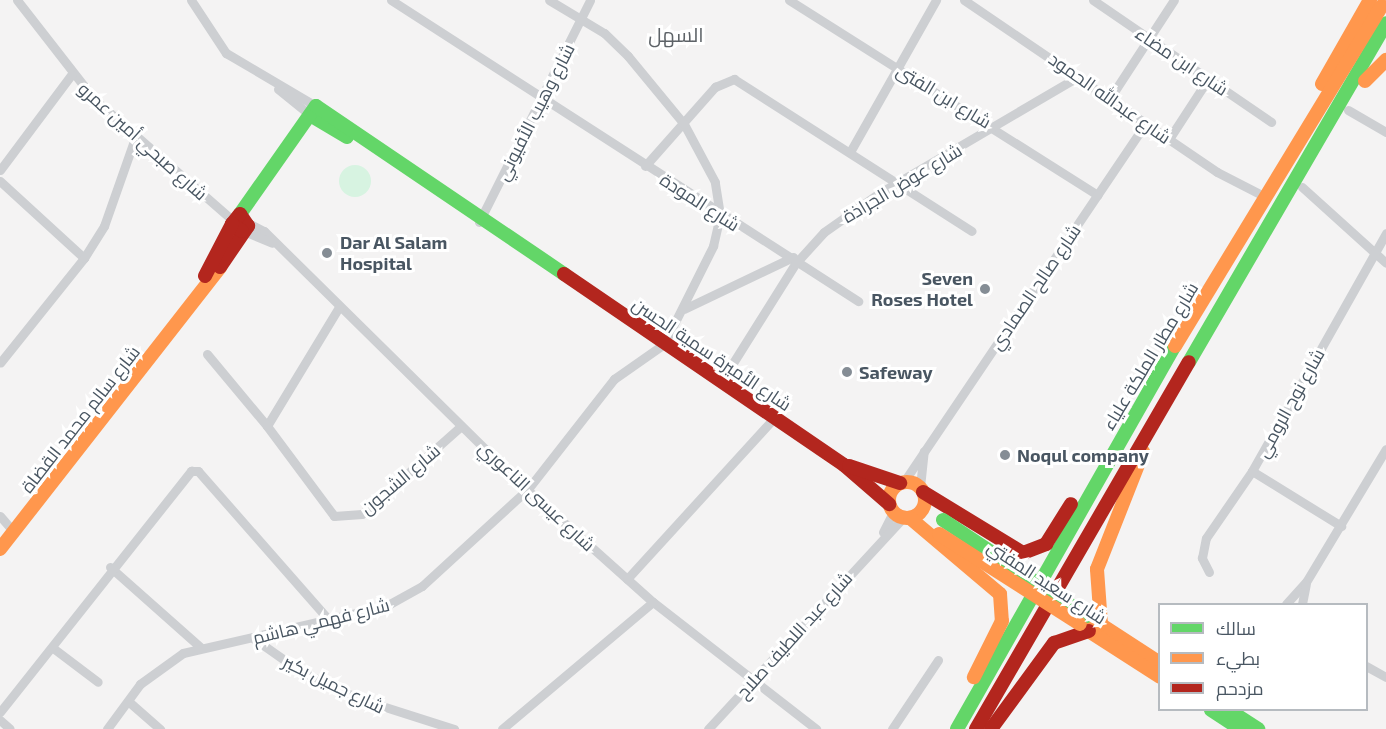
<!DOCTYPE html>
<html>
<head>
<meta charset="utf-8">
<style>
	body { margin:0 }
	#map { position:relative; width:1386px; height:729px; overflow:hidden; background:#f4f3f3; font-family:"Exo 2",Cairo,sans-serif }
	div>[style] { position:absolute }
	.green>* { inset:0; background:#d7f3e1 }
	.round { border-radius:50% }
	.street>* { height:9px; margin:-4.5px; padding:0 4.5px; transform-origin:4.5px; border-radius:4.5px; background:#cdcfd2 }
	.fast>* { height:14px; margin:-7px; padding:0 7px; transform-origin:7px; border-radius:7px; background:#63d668 }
	.slow>* { height:14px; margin:-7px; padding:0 7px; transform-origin:7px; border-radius:7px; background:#ff974d }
	.slow>.ring { margin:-7px; padding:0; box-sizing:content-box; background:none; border:14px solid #ff974d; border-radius:50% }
	.jam>* { height:14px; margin:-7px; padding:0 7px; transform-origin:7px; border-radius:7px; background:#b3261e }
	.fast-bridge>* { height:14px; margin:-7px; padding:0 7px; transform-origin:7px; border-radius:7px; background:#63d668 }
	.slow-bridge>* { height:14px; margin:-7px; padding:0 7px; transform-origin:7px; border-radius:7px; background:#ff974d }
	.dots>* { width:16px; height:16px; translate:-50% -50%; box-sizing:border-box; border:3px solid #fff; border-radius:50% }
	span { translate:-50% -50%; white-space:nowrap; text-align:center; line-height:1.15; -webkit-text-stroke:6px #fff; paint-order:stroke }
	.street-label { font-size:18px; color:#495662 }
	.poi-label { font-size:18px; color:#495662; font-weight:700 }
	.left { translate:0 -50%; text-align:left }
	.right { translate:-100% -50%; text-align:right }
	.neighbourhood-label { font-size:20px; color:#5e6368 }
	.legend { position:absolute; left:1158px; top:603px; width:210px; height:108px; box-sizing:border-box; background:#fff; border:2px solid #b6bbc0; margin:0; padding:8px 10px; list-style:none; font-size:18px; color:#495662 }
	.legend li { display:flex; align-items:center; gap:12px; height:30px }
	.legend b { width:30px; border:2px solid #b6bbc0 }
</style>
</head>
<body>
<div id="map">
	<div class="green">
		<div class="round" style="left:339px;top:165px;width:32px;height:32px"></div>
	</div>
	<div class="street">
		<div style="left:17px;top:0;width:125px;rotate:52.1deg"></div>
		<div style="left:94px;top:99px;width:184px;rotate:41.2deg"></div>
		<div style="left:191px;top:0;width:64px;rotate:56.6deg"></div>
		<div style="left:226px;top:53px;width:104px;rotate:30.5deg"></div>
		<div style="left:391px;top:0;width:556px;rotate:32.8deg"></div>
		<div style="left:789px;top:0;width:365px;rotate:32.3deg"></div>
		<div style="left:964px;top:0;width:306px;rotate:34.2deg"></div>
		<div style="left:1217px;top:172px;width:46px;rotate:27.1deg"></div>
		<div style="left:1093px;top:0;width:216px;rotate:34.4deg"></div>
		<div style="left:278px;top:89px;width:41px;rotate:39.1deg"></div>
		<div style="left:1110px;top:98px;width:117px;rotate:-56.9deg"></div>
		<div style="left:1348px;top:110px;width:44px;rotate:30.1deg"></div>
		<div style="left:1169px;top:139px;width:72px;rotate:-57deg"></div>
		<div style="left:850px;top:152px;width:175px;rotate:-60.5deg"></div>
		<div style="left:645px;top:166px;width:106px;rotate:-48.5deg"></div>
		<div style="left:715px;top:87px;width:21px;rotate:-23deg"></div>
		<div style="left:734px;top:79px;width:282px;rotate:32.6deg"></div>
		<div style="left:0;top:170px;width:119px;rotate:-53.2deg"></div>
		<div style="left:0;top:181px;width:114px;rotate:42.5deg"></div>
		<div style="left:84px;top:258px;width:134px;rotate:128.7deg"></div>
		<div style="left:1302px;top:187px;width:113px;rotate:42.1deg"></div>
		<div style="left:479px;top:222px;width:248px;rotate:-63.4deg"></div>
		<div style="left:248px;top:223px;width:18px;rotate:27deg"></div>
		<div style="left:264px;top:231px;width:362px;rotate:44.6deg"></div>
		<div style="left:522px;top:485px;width:176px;rotate:41.8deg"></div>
		<div style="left:653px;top:602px;width:207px;rotate:37.9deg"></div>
		<div style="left:244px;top:231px;width:30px;rotate:23deg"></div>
		<div style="left:84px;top:258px;width:38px;rotate:-58deg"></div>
		<div style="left:104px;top:226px;width:93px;rotate:-70.6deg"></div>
		<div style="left:339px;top:307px;width:139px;rotate:121.2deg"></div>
		<div style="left:267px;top:426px;width:112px;rotate:53.3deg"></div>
		<div style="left:334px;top:516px;width:28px;rotate:-4deg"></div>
		<div style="left:362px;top:514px;width:132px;rotate:-41.6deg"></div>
		<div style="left:684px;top:309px;width:121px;rotate:-25.5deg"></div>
		<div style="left:207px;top:354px;width:94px;rotate:50.2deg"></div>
		<div style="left:721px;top:382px;width:139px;rotate:-57.9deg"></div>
		<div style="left:795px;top:264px;width:43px;rotate:-47.8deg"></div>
		<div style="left:824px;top:232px;width:66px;rotate:-35.1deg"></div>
		<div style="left:878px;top:194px;width:233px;rotate:-30.4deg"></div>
		<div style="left:1252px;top:471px;width:105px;rotate:31.7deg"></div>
		<div style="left:903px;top:483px;width:434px;rotate:-56deg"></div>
		<div style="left:920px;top:487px;width:36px;rotate:-84deg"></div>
		<div style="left:0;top:516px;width:21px;rotate:49deg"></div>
		<div style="left:883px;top:532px;width:22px;rotate:-63deg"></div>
		<div style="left:110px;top:567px;width:120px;rotate:41.6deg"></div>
		<div style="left:1209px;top:572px;width:16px;rotate:-117deg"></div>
		<div style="left:1202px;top:558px;width:20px;rotate:-79deg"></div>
		<div style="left:1206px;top:538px;width:81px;rotate:-55.5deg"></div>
		<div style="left:1252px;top:471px;width:273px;rotate:-60.6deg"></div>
		<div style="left:627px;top:579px;width:218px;rotate:-47.6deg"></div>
		<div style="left:1286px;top:604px;width:30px;rotate:-48deg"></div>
		<div style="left:1306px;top:582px;width:155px;rotate:-59deg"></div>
		<div style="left:1302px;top:604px;width:20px;rotate:-79deg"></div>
		<div style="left:253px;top:638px;width:57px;rotate:35.1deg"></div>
		<div style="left:300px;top:671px;width:63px;rotate:25.3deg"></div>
		<div style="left:357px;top:698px;width:102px;rotate:17.7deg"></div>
		<div style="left:53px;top:648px;width:56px;rotate:37.1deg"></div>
		<div style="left:1366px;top:666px;width:23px;rotate:29deg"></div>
		<div style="left:128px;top:701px;width:43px;rotate:41.2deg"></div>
		<div style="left:0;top:712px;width:308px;rotate:-51.6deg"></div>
		<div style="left:191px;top:471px;width:7px"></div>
		<div style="left:198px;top:471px;width:196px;rotate:48.7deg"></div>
		<div style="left:0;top:720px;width:13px;rotate:42deg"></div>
		<div style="left:107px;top:729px;width:56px;rotate:-53.7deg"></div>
		<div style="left:140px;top:684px;width:53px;rotate:-35.8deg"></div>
		<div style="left:183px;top:653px;width:208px;rotate:-13deg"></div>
		<div style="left:386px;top:606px;width:41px;rotate:-29.1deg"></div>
		<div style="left:422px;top:586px;width:144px;rotate:-42.5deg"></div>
		<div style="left:528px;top:489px;width:140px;rotate:-52deg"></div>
		<div style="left:614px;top:379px;width:61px;rotate:-35deg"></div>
		<div style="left:664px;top:344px;width:110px;rotate:-63.4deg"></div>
		<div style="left:713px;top:246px;width:32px;rotate:-77deg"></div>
		<div style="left:720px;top:215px;width:33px;rotate:-99deg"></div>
		<div style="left:715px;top:182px;width:66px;rotate:-118.1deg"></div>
		<div style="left:684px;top:124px;width:88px;rotate:-129.5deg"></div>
		<div style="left:628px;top:56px;width:33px;rotate:-136deg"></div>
		<div style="left:604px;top:33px;width:64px;rotate:-149deg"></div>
		<div style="left:502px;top:729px;width:197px;rotate:-40.1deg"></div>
		<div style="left:708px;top:729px;width:287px;rotate:-47.3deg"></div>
		<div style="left:892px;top:729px;width:83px;rotate:-56.3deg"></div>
	</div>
	<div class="fast">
		<div style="left:310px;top:115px;width:43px;rotate:30.7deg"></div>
		<div style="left:240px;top:214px;width:132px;rotate:-54.9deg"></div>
		<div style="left:316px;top:106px;width:300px;rotate:34.1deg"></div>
		<div style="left:1189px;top:362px;width:392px;rotate:-59.8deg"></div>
		<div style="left:1211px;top:710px;width:35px;rotate:33deg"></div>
		<div style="left:1229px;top:710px;width:35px;rotate:33deg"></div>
		<div style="left:957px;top:729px;width:441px;rotate:-60.4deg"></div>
	</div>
	<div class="slow">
		<div style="left:1365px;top:81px;width:30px;rotate:-45deg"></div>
		<div style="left:1322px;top:84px;width:97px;rotate:-60.3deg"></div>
		<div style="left:1175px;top:346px;width:398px;rotate:-58.7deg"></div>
		<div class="ring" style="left:889px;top:482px;width:22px;height:22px"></div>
		<div style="left:910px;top:518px;width:118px;rotate:40.2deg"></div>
		<div style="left:1000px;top:594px;width:27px;rotate:86deg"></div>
		<div style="left:1002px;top:621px;width:63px;rotate:116.6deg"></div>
		<div style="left:0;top:549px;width:358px;rotate:-52deg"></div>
		<div style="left:1094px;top:620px;width:79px;rotate:33.1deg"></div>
		<div style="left:1101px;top:624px;width:55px;rotate:-94.2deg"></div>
		<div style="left:1097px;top:569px;width:126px;rotate:-68.5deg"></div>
		<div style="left:1081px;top:626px;width:94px;rotate:32.8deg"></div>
	</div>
	<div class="jam">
		<div style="left:220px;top:267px;width:50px;rotate:-55.7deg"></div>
		<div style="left:248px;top:226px;width:14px;rotate:-124deg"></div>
		<div style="left:240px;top:214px;width:13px;rotate:129deg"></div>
		<div style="left:232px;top:224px;width:12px;rotate:35deg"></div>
		<div style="left:564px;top:274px;width:339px;rotate:34.3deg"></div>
		<div style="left:844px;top:465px;width:60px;rotate:40.9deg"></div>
		<div style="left:205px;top:276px;width:59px;rotate:-62.6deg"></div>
		<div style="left:849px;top:466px;width:54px;rotate:18.4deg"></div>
		<div style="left:923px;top:492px;width:117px;rotate:31.4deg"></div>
		<div style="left:1023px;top:553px;width:25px;rotate:-21deg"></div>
		<div style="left:1046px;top:544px;width:47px;rotate:-58deg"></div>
		<div style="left:976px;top:729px;width:424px;rotate:-59.9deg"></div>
		<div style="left:991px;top:729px;width:107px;rotate:-53.8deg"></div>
		<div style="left:1054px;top:643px;width:37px;rotate:-19deg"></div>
	</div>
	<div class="fast-bridge">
		<div style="left:943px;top:520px;width:173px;rotate:33.7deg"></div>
	</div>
	<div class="slow-bridge">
		<div style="left:939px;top:534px;width:167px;rotate:32.6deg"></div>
	</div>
	<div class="dots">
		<div style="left:327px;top:253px;background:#858d95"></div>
		<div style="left:985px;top:289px;background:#858d95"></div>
		<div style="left:847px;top:372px;background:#858d95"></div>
		<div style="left:1005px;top:455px;background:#858d95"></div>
	</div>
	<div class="street-label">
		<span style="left:1182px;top:61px;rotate:34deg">شارع ابن مضاء</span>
		<span style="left:944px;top:96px;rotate:31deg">شارع ابن الفتى</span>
		<span style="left:1110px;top:98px;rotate:35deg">شارع عبدالله الحمود</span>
		<span style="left:535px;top:112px;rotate:-63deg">شارع وهيب الأفيوني</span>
		<span style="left:143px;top:141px;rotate:42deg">شارع صبحي أمين عمرو</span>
		<span style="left:902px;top:183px;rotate:-31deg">شارع عوض الجراذة</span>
		<span style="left:700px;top:202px;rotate:33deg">شارع المودة</span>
		<span style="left:1035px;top:287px;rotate:-56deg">شارع صالح الصمادي</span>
		<span style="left:712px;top:354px;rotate:34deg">شارع الأميرة سمية الحسن</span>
		<span style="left:1150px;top:356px;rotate:-59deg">شارع مطار الملكة علياء</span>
		<span style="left:1290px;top:403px;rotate:-61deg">شارع نوح الرومي</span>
		<span style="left:80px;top:419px;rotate:-52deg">شارع سالم محمد القضاة</span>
		<span style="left:400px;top:479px;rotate:-40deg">شارع الشجون</span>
		<span style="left:537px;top:496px;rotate:43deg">شارع عيسى الناعوري</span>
		<span style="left:1047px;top:582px;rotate:33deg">شارع سعيد المفتي</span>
		<span style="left:321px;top:621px;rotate:-14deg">شارع فهمي هاشم</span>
		<span style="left:794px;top:635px;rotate:-48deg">شارع عبد اللطيف صلاح</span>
		<span style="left:334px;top:684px;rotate:26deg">شارع جميل بكير</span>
	</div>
	<div class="poi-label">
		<span class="left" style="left:340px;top:253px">Dar Al Salam<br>Hospital</span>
		<span class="right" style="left:973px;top:289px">Seven<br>Roses Hotel</span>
		<span class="left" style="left:859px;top:372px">Safeway</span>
		<span class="left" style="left:1017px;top:455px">Noqul company</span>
	</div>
	<div class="neighbourhood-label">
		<span style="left:676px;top:34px">السهل</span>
	</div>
	<ul class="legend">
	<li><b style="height:8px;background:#63d668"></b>سالك</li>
	<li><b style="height:8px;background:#ff974d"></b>بطيء</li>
	<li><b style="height:8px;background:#b3261e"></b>مزدحم</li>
	</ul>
</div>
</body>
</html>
